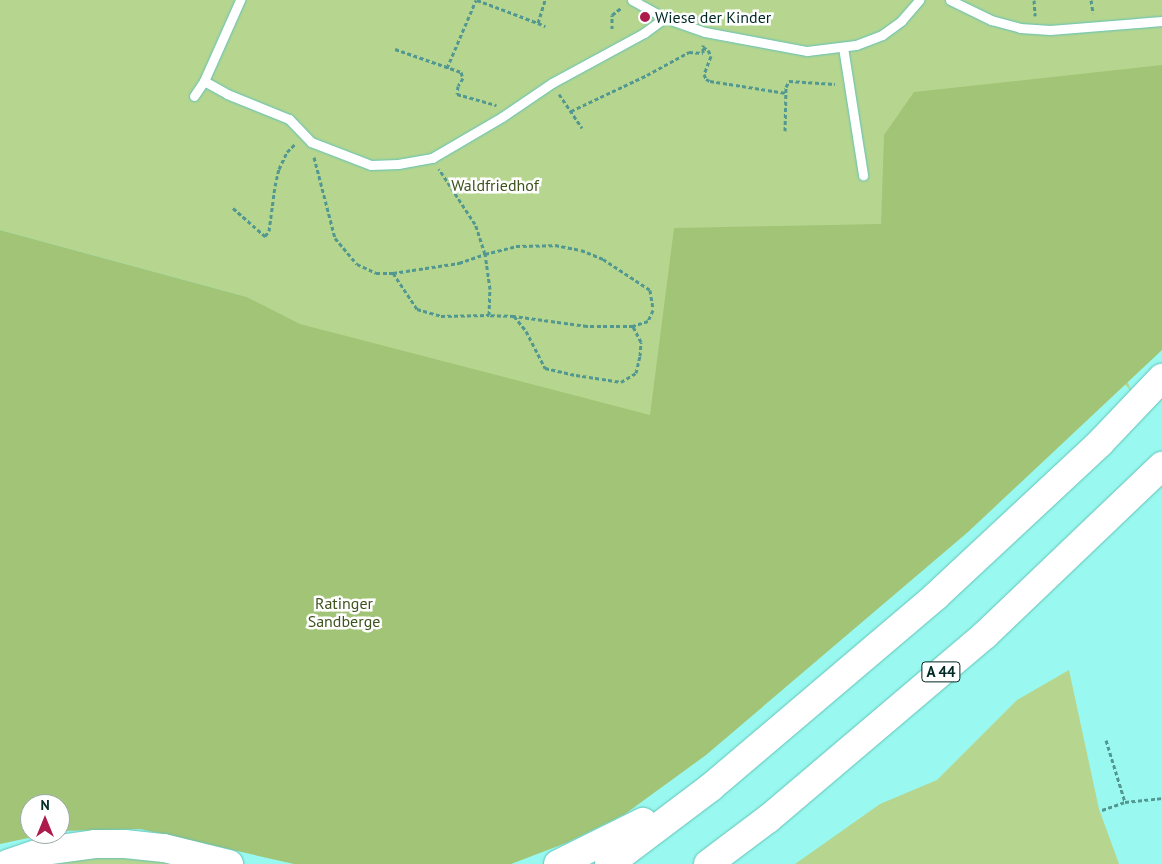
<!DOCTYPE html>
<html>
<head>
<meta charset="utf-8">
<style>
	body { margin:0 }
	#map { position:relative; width:1162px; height:864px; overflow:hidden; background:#99f8ef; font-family:"PT Sans",sans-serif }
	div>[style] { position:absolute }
	.green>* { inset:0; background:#b6d68f }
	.forest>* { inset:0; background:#a2c476 }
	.path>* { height:3px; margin-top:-1.5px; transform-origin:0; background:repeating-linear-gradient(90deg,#529891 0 4px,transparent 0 6.5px) }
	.roads { filter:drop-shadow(0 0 1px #62c1b8) drop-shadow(0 0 1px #62c1b8) }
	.service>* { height:9px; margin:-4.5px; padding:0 4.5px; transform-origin:4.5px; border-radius:4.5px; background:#fff }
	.motorway>* { height:28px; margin:-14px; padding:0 14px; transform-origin:14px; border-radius:14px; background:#fff }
	.dots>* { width:14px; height:14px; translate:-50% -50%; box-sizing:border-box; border:2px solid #fff; border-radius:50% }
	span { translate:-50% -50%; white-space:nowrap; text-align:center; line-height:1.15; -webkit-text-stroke:5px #fff; paint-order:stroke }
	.shield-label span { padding:1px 4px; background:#fff; border:1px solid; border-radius:4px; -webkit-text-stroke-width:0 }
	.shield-label { font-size:15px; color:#002825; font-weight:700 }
	.poi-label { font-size:16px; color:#002825 }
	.left { translate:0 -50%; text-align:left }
	.park-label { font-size:16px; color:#3d531c }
	.north { position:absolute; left:20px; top:794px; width:50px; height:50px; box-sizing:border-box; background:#fff; border:1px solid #99a9a8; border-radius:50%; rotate:0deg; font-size:14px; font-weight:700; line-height:20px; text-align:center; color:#002825 }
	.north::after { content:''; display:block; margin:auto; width:18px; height:22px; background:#ad1a4c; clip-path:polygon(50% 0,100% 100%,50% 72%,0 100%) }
</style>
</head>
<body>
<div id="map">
	<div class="green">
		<div style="clip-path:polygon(0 0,1162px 0,1162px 283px,1108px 338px,1132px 392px,1119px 378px,894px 582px,0 236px,331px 358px,336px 334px,299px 324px,247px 297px,0 230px)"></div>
		<div style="clip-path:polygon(1069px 670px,1099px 809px,1119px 864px,795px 864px,880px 804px,937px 780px,1017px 700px)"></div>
		<div style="clip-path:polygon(116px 852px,195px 864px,23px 864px)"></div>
	</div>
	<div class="forest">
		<div style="clip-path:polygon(1162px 65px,1162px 350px,968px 532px,706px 755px,625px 814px,566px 843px,511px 864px,294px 864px,140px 829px,60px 831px,60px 804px,30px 804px,30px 834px,47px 834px,0 844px,0 230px,247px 297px,300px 324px,650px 415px,674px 228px,881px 224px,884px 135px,914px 92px)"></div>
	</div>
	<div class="path">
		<div style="left:477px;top:0;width:65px;rotate:20.7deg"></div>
		<div style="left:538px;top:23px;width:24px;rotate:-73deg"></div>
		<div style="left:1034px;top:0;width:16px;rotate:86deg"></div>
		<div style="left:1091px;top:0;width:13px;rotate:81deg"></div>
		<div style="left:538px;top:23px;width:8px;rotate:23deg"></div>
		<div style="left:612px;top:29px;width:14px;rotate:-90deg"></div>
		<div style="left:612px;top:15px;width:11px;rotate:-38deg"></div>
		<div style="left:703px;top:47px;width:6px;rotate:31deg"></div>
		<div style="left:708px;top:50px;width:7px;rotate:63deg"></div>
		<div style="left:711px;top:56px;width:19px;rotate:111deg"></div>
		<div style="left:704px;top:74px;width:5px;rotate:68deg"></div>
		<div style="left:706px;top:79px;width:4px;rotate:27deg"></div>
		<div style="left:710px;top:81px;width:77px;rotate:9deg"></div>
		<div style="left:395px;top:49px;width:70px;rotate:19.2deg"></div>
		<div style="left:461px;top:72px;width:6px;rotate:72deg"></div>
		<div style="left:463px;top:78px;width:9px;rotate:122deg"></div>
		<div style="left:458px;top:86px;width:8px;rotate:97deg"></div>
		<div style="left:457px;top:94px;width:41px;rotate:15.8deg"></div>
		<div style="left:447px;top:68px;width:74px;rotate:-66.9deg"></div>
		<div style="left:559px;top:94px;width:41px;rotate:55.9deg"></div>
		<div style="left:571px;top:111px;width:84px;rotate:-25.3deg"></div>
		<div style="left:647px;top:75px;width:48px;rotate:-28.7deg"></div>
		<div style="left:689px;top:52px;width:14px;rotate:4deg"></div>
		<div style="left:703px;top:53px;width:8px;rotate:-90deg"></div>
		<div style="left:785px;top:131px;width:44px;rotate:-88.7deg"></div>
		<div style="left:786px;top:87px;width:7px;rotate:-63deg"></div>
		<div style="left:789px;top:81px;width:46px;rotate:3.7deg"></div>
		<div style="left:314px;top:157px;width:84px;rotate:75.5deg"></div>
		<div style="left:335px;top:238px;width:34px;rotate:50deg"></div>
		<div style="left:357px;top:264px;width:21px;rotate:25deg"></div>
		<div style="left:376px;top:273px;width:17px"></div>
		<div style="left:393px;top:273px;width:67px;rotate:-8.6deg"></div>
		<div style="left:459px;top:263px;width:28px;rotate:-19deg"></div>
		<div style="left:485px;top:254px;width:32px;rotate:-14deg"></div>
		<div style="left:516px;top:246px;width:39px;rotate:-1deg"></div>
		<div style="left:555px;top:245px;width:26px;rotate:11deg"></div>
		<div style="left:581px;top:250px;width:24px;rotate:22deg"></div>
		<div style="left:603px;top:259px;width:56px;rotate:33.4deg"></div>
		<div style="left:650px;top:290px;width:20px;rotate:81deg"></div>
		<div style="left:653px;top:310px;width:12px;rotate:114deg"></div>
		<div style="left:648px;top:321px;width:16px;rotate:162deg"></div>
		<div style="left:633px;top:326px;width:46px;rotate:180deg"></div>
		<div style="left:587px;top:326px;width:74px;rotate:-172.2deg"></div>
		<div style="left:514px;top:316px;width:25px;rotate:-178deg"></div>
		<div style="left:489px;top:315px;width:26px;rotate:-88deg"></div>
		<div style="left:490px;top:289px;width:35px;rotate:-98deg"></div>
		<div style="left:485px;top:254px;width:32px;rotate:-108deg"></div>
		<div style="left:475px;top:224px;width:66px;rotate:-123.2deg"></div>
		<div style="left:233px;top:208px;width:43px;rotate:41.2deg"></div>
		<div style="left:265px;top:236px;width:6px;rotate:-51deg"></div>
		<div style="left:269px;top:231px;width:45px;rotate:-82.4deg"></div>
		<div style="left:275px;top:186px;width:17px;rotate:-77deg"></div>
		<div style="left:279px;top:169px;width:19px;rotate:-65deg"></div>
		<div style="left:287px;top:152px;width:11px;rotate:-45deg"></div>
		<div style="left:393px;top:273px;width:43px;rotate:56.3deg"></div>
		<div style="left:417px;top:309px;width:25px;rotate:16deg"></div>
		<div style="left:441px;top:316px;width:48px;rotate:-1.2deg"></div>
		<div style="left:514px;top:316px;width:19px;rotate:51deg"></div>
		<div style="left:526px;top:331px;width:42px;rotate:62.8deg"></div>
		<div style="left:545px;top:368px;width:32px;rotate:13deg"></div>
		<div style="left:576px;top:375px;width:46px;rotate:8.8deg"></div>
		<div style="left:621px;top:382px;width:17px;rotate:-31deg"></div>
		<div style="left:636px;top:373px;width:17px;rotate:-77deg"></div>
		<div style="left:640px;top:356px;width:14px;rotate:-86deg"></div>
		<div style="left:641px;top:342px;width:18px;rotate:-117deg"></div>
		<div style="left:1106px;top:740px;width:65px;rotate:73deg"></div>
		<div style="left:1102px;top:810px;width:24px;rotate:-19deg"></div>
		<div style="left:1125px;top:802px;width:37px;rotate:-6deg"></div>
	</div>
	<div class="roads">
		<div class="service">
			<div style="left:632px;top:0;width:38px;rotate:29deg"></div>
			<div style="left:665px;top:18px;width:42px;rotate:19.3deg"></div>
			<div style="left:705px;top:32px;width:104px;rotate:10.6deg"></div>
			<div style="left:807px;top:51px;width:49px;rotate:-7deg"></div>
			<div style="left:856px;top:45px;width:28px;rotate:-21deg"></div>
			<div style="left:882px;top:35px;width:24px;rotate:-36deg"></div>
			<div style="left:901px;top:21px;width:28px;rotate:-49deg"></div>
			<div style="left:950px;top:0;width:46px;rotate:26deg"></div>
			<div style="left:991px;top:20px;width:30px;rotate:15deg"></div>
			<div style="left:1020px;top:28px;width:30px;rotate:4deg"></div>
			<div style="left:1050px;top:30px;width:112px;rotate:-4.6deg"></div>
			<div style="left:843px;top:47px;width:130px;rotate:81.1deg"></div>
			<div style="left:204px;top:81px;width:26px;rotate:29deg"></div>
			<div style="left:227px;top:94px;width:67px;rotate:22deg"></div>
			<div style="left:289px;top:119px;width:32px;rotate:46deg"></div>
			<div style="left:311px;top:142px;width:64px;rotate:21deg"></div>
			<div style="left:371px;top:165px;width:27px;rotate:-2deg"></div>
			<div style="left:398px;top:164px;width:35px;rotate:-10deg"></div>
			<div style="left:432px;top:158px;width:81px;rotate:-30.4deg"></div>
			<div style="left:502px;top:117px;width:60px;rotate:-34.2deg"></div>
			<div style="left:552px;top:83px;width:105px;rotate:-28.5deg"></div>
			<div style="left:644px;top:33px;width:26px;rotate:-36deg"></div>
			<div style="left:194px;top:96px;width:18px;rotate:-56deg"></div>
			<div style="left:204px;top:81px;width:89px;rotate:-66deg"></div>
		</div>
		<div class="motorway">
			<div style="left:7px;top:864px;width:40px;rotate:-18.9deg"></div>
			<div style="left:45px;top:851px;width:50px;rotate:-8deg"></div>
			<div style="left:95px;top:844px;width:30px"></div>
			<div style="left:125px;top:844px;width:39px;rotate:6deg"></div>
			<div style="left:164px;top:848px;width:67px;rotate:13.8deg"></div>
			<div style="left:558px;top:864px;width:95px;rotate:-26.3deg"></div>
			<div style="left:609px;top:864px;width:128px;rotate:-37deg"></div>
			<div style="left:711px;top:787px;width:295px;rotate:-40.3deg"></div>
			<div style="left:936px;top:596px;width:224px;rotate:-43deg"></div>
			<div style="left:1100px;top:443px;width:90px;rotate:-46.4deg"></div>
			<div style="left:708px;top:864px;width:75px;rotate:-36.9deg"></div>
			<div style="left:768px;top:819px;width:285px;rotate:-40.3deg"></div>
			<div style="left:985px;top:635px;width:245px;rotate:-43.7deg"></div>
		</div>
	</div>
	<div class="dots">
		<div style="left:645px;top:17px;background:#ad1a4c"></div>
	</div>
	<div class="shield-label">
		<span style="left:941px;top:672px">A 44</span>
	</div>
	<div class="poi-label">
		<span class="left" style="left:655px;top:17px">Wiese der Kinder</span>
	</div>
	<div class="park-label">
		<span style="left:495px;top:185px">Waldfriedhof</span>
		<span style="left:344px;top:612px">Ratinger<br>Sandberge</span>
	</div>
	<div class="north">N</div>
</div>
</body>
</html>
